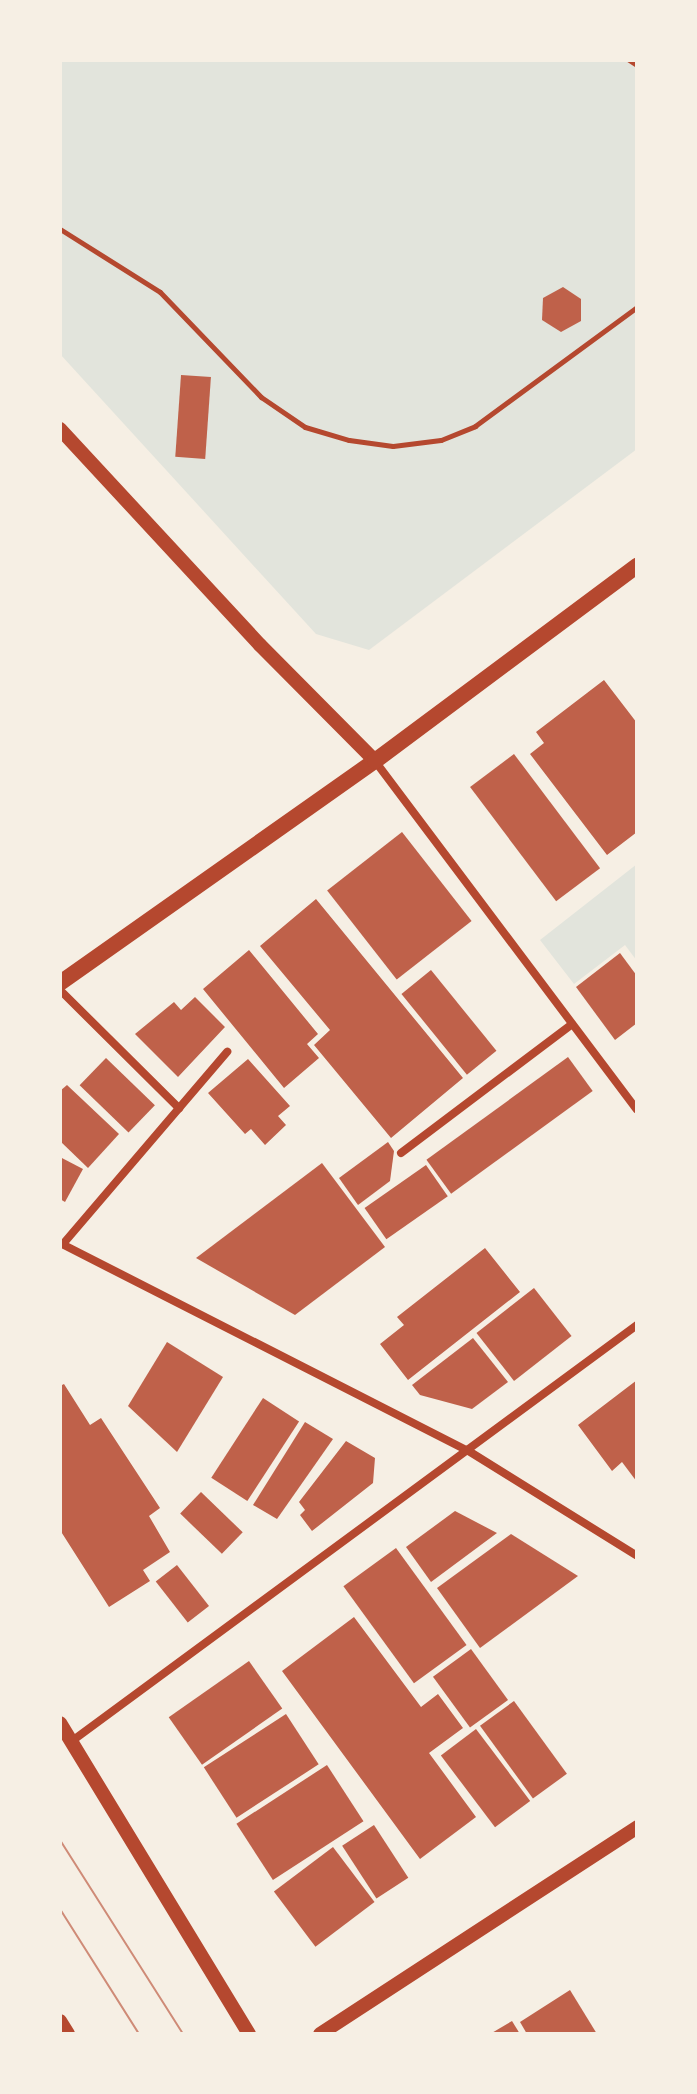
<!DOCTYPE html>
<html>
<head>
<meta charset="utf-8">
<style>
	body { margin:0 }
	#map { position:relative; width:697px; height:2094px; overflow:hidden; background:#f6efe4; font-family:Inter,sans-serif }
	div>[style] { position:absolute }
	.green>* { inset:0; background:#e2e4dc }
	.building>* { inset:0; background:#bf614a; transform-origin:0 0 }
	.path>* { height:5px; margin:-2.5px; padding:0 2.5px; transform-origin:2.5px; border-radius:2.5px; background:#b5482f }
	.minor>* { height:8px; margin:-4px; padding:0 4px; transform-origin:4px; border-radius:4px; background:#b5482f }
	.tertiary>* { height:14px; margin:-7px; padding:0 7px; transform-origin:7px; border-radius:7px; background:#b5482f }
	.secondary>* { height:16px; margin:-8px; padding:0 8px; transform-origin:8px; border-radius:8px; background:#b5482f }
	.tram>* { height:2px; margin:-1px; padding:0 1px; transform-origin:1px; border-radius:1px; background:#cf8b77 }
	span { translate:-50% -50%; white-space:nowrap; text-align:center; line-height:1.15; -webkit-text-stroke:6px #f6efe4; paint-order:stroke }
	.frame { position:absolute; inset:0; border:62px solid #f6efe4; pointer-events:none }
</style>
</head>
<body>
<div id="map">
	<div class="green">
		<div style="clip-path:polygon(60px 60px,637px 60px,637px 449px,369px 650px,316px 634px,60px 354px)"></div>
		<div style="clip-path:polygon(637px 864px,637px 961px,625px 945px,574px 984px,540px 940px)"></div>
	</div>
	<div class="building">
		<div style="clip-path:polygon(563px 287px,581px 299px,581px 321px,561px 332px,542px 320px,543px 298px)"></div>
		<div style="left:181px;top:375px;width:30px;height:82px;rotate:4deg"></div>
		<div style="clip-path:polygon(604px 680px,637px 723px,637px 832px,607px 855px,530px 754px,544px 743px,536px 732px)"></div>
		<div style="left:514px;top:754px;width:143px;height:55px;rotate:53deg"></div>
		<div style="left:402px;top:832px;width:113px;height:95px;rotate:52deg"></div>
		<div style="clip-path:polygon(316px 899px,463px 1078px,391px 1138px,314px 1045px,330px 1030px,260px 946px)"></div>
		<div style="clip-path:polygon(249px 950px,318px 1034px,307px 1044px,319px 1058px,284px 1088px,203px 989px)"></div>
		<div style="clip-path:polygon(620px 953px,637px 976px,637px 1023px,615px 1040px,576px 987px)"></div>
		<div style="left:431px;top:970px;width:104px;height:38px;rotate:51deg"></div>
		<div style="clip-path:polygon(195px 997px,225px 1027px,178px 1077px,135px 1034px,174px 1002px,181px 1010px)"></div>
		<div style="left:568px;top:1057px;width:42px;height:175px;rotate:54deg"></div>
		<div style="left:106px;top:1058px;width:68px;height:38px;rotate:44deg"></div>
		<div style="clip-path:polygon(248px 1059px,290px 1106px,278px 1116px,286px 1125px,265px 1145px,251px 1129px,245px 1134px,208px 1093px)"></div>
		<div style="clip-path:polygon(67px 1085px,119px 1134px,88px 1168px,60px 1141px,60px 1091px)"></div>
		<div style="clip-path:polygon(388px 1142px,394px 1151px,390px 1181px,358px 1205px,339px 1178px)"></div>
		<div style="clip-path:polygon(60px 1157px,83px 1169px,65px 1202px,60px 1199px)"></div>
		<div style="clip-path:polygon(322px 1163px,385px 1247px,295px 1315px,196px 1258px)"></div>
		<div style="left:426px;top:1165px;width:38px;height:75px;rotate:55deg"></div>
		<div style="clip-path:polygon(485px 1248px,520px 1292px,408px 1380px,380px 1344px,404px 1325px,397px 1317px)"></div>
		<div style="left:534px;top:1288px;width:61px;height:73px;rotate:52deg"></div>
		<div style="clip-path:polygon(473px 1338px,508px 1382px,472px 1409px,420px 1395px,412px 1385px)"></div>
		<div style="clip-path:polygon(167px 1342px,223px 1377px,177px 1452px,128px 1406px)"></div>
		<div style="clip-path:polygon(637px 1380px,637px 1482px,622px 1462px,612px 1471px,578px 1425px)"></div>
		<div style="clip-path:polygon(64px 1384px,90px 1425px,101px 1418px,160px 1508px,149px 1516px,170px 1552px,143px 1570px,150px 1581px,109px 1607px,60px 1530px,60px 1386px)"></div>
		<div style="left:263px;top:1398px;width:43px;height:95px;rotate:33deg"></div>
		<div style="clip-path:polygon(305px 1422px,333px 1439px,277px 1519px,253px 1505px)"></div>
		<div style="clip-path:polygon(346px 1441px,375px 1458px,373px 1483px,312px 1531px,300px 1515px,305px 1510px,299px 1502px)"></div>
		<div style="left:201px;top:1492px;width:58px;height:30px;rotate:44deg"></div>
		<div style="clip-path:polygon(455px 1511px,497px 1533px,431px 1582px,406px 1547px)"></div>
		<div style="clip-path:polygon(511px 1534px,578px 1576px,480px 1648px,437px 1588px)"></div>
		<div style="left:396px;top:1548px;width:120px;height:65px;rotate:54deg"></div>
		<div style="left:177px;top:1565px;width:52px;height:27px;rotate:52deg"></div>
		<div style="clip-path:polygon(354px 1617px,421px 1707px,438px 1694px,463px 1728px,429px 1753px,476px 1817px,420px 1859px,282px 1671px)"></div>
		<div style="left:471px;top:1649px;width:63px;height:47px;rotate:54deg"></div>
		<div style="left:249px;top:1661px;width:58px;height:98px;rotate:55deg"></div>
		<div style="left:514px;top:1701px;width:90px;height:42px;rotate:54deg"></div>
		<div style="left:286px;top:1714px;width:60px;height:98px;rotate:57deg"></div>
		<div style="left:476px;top:1729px;width:90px;height:44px;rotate:53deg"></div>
		<div style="left:327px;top:1765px;width:67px;height:108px;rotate:57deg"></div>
		<div style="left:374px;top:1825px;width:63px;height:38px;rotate:57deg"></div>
		<div style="left:333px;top:1847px;width:69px;height:74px;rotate:53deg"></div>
		<div style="clip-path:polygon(570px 1990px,597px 2034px,527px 2034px,520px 2022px)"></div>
		<div style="clip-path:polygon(512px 2021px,520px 2034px,490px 2034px)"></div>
	</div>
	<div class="path">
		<div style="left:629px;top:60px;width:9px;rotate:32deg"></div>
		<div style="left:60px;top:229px;width:118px;rotate:32.2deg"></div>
		<div style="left:160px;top:292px;width:146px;rotate:46.1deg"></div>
		<div style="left:261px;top:397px;width:53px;rotate:34.3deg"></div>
		<div style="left:305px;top:427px;width:46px;rotate:16.5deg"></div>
		<div style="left:349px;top:440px;width:44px;rotate:7.8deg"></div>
		<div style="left:393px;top:446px;width:48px;rotate:-7.1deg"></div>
		<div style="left:441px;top:440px;width:37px;rotate:-22deg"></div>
		<div style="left:475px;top:426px;width:201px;rotate:-36.3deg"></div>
	</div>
	<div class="minor">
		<div style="left:375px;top:761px;width:436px;rotate:53.1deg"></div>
		<div style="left:60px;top:990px;width:168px;rotate:44.8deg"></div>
		<div style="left:401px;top:1153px;width:214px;rotate:-37deg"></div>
		<div style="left:60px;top:1243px;width:457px;rotate:27deg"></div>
		<div style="left:467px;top:1450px;width:200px;rotate:31.9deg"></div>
		<div style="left:63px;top:1244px;width:253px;rotate:-49.5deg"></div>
		<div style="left:72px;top:1741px;width:702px;rotate:-36.36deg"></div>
	</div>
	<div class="tertiary">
		<div style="left:60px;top:429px;width:294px;rotate:47.2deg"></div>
		<div style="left:260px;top:645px;width:163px;rotate:45.2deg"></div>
		<div style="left:60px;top:1723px;width:364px;rotate:58.7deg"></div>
		<div style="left:60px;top:2021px;width:15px;rotate:58deg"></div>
		<div style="left:320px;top:2034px;width:379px;rotate:-33.1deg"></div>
	</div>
	<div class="secondary">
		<div style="left:60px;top:983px;width:385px;rotate:-35.2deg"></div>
		<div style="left:375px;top:761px;width:327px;rotate:-36.7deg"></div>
	</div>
	<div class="tram">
		<div style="left:60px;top:1840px;width:230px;rotate:57.6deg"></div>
		<div style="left:60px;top:1909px;width:148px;rotate:57.7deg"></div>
	</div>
	<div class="frame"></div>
</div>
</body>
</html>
